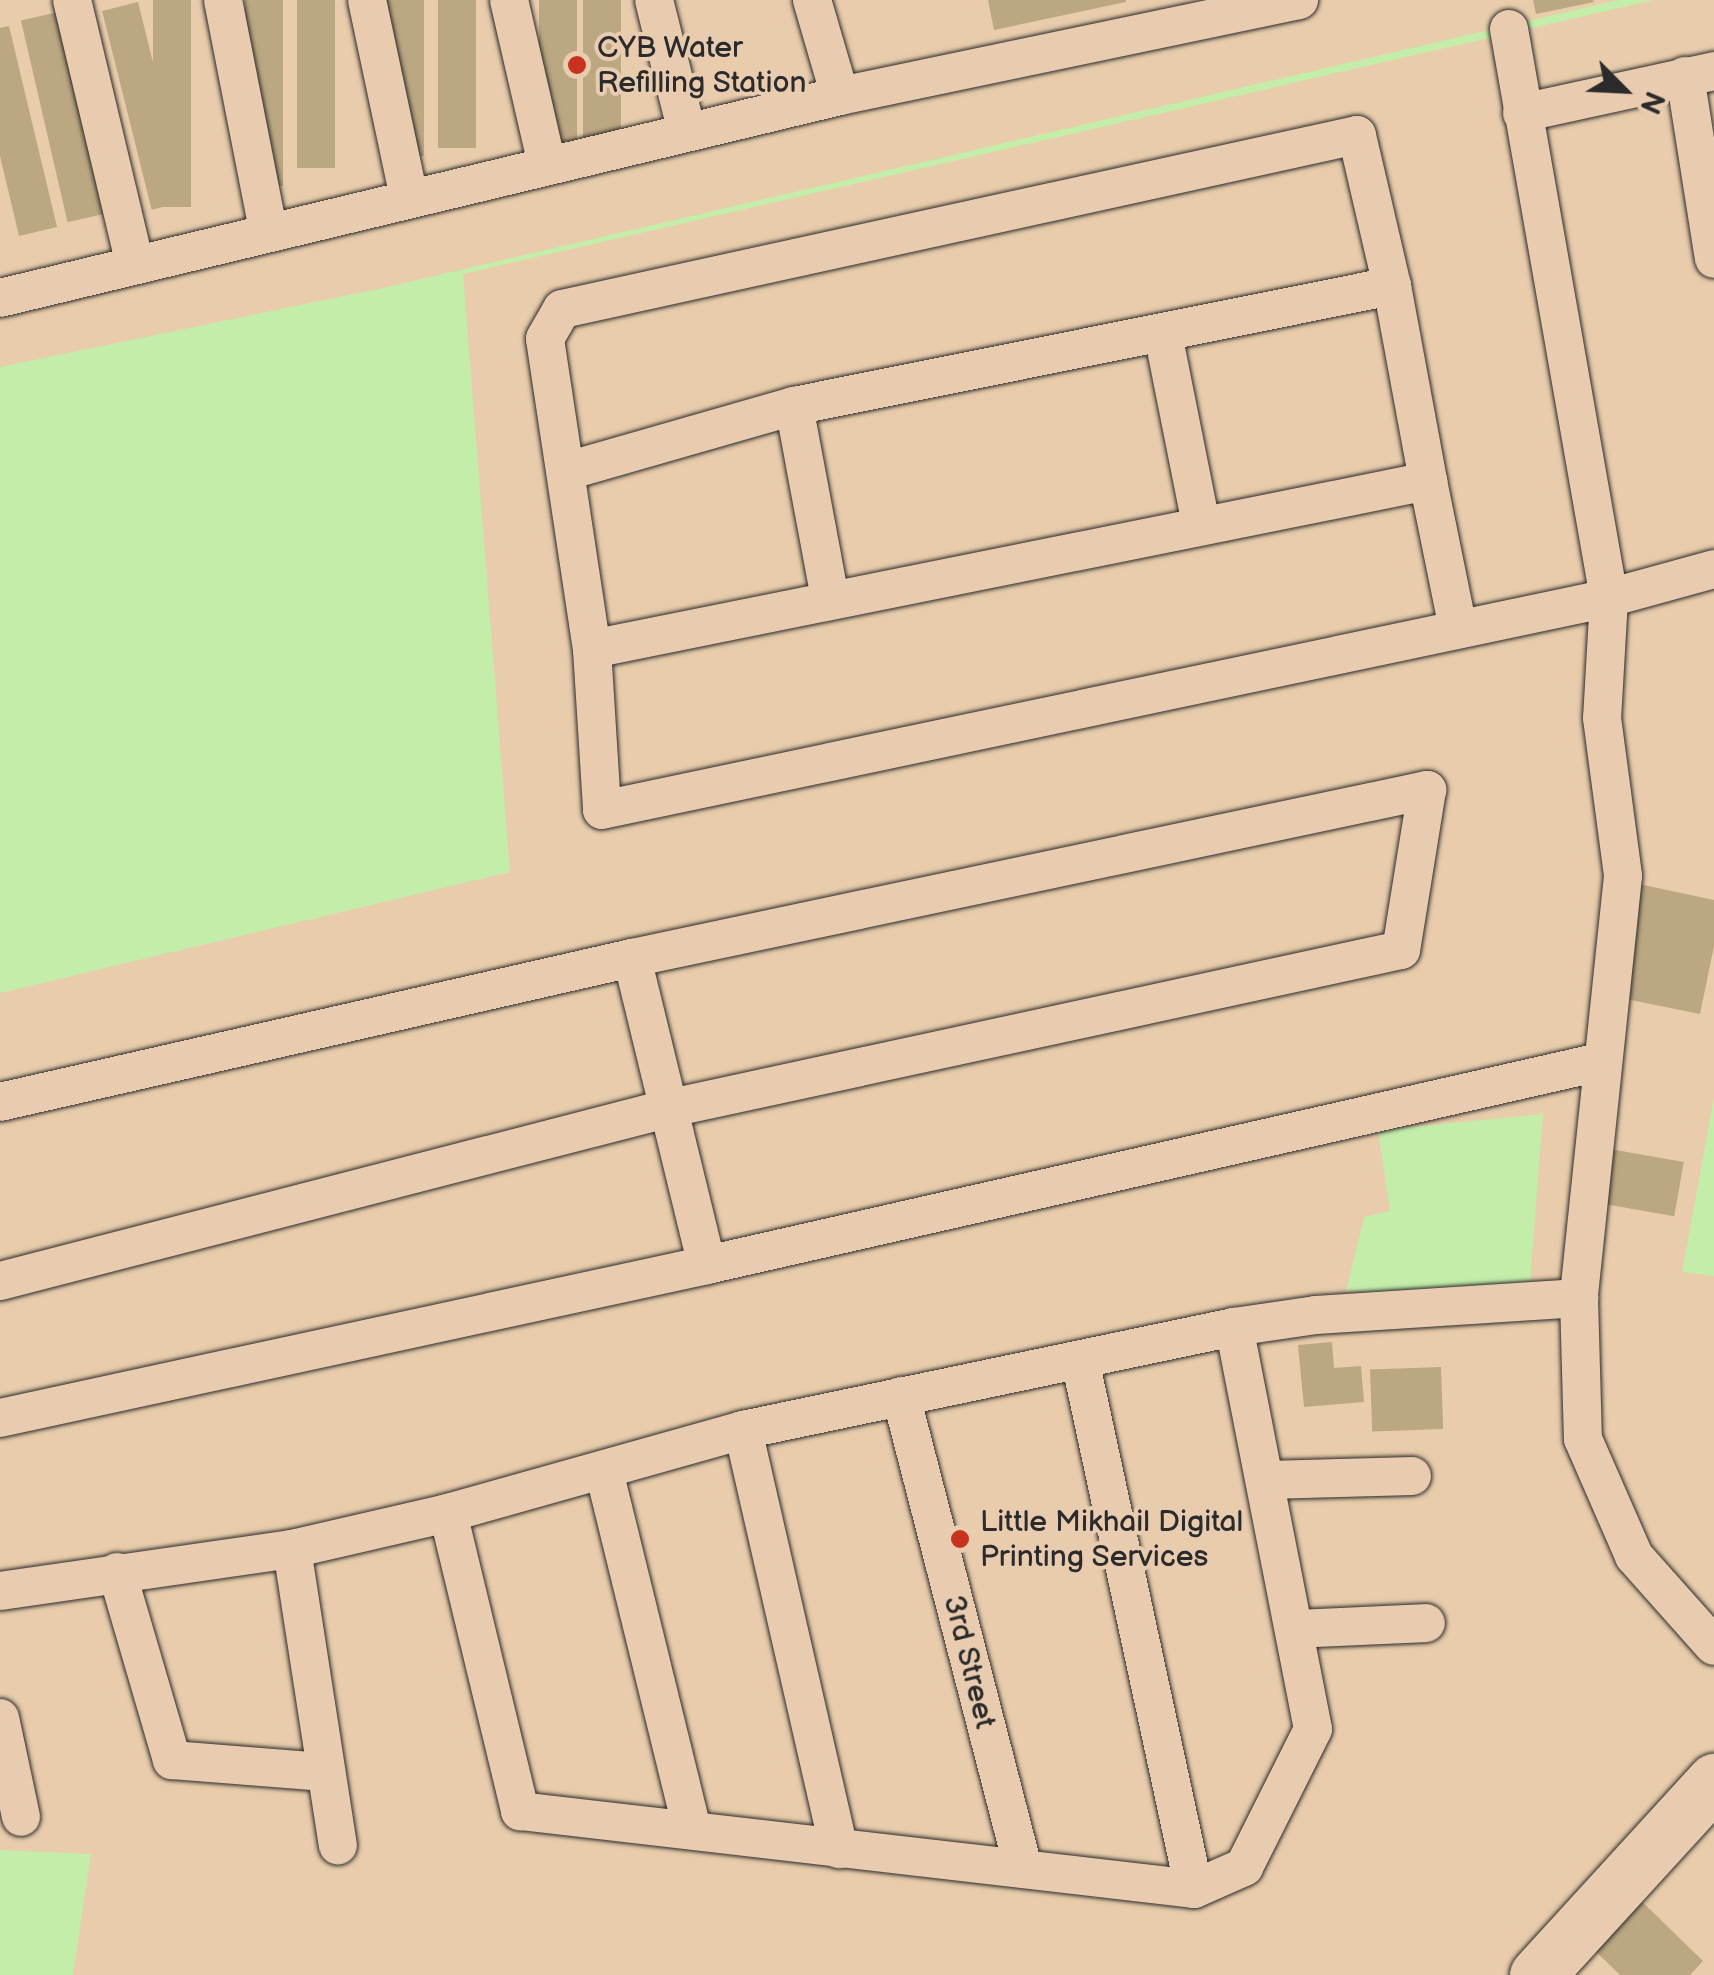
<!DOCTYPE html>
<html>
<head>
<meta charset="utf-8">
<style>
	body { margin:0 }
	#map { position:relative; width:1714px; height:1975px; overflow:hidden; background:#e8ccab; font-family:"Balsamiq Sans",sans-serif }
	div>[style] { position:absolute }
	.green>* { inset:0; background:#c3eda9 }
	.building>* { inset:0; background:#bba781; transform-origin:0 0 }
	.roads { filter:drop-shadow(0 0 2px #2b2b2b) drop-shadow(0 0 2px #2b2b2b) }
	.minor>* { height:38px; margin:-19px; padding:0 19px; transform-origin:19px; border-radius:19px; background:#e9ccb0 }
	.secondary>* { height:55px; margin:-27.5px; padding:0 27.5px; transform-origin:27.5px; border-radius:27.5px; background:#e9ccb0 }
	.dots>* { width:28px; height:28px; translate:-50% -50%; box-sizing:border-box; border:5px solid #e9ccb0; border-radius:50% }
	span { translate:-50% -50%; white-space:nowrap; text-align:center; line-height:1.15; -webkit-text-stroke:8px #e9ccb0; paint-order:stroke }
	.poi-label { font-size:30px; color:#2b2b2b }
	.left { translate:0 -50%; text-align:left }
	.street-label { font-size:30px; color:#2b2b2b }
	.north { position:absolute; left:1574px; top:40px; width:100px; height:100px; -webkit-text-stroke:8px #e9ccb0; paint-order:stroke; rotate:114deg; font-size:28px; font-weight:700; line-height:40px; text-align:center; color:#2b2b2b }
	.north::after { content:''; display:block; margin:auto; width:35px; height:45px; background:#2b2b2b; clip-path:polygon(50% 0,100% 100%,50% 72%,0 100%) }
</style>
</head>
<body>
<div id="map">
	<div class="green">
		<div style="clip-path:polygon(1617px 0,1654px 0,463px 274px,510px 872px,0 993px,0 367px,383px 288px)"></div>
		<div style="clip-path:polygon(1714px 1097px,1714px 1276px,1682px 1272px)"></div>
		<div style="clip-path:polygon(1543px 1114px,1529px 1295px,1346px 1291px,1364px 1217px,1390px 1211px,1378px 1130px)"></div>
		<div style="clip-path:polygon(0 1850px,91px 1854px,73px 1975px,0 1975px)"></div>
	</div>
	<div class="building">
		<div style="left:153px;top:0;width:38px;height:207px"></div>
		<div style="left:245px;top:0;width:38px;height:186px"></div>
		<div style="left:297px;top:0;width:38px;height:168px"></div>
		<div style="left:386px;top:0;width:38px;height:156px"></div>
		<div style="left:438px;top:0;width:38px;height:148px"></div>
		<div style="left:539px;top:0;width:38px;height:148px"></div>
		<div style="left:583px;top:0;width:38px;height:138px"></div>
		<div style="clip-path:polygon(988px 0,1126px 0,1126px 2px,994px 30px)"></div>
		<div style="clip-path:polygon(1533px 0,1593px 0,1594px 2px,1536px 14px)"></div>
		<div style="left:138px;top:2px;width:205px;height:37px;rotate:76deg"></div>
		<div style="left:58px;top:12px;width:207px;height:38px;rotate:77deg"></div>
		<div style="clip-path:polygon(9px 26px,57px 227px,19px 236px,0 156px,0 28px)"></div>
		<div style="clip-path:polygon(1639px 884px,1714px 900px,1714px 946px,1700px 1014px,1616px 997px)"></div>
		<div style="left:1604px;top:1148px;width:81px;height:55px;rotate:10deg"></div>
		<div style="clip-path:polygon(1332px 1342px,1334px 1368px,1361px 1366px,1364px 1402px,1304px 1407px,1298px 1345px)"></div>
		<div style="left:1441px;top:1367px;width:62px;height:71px;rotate:88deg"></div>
		<div style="clip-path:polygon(1628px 1888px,1703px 1961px,1690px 1975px,1620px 1975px,1581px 1937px)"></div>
	</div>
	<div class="roads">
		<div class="minor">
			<div style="left:72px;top:0;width:272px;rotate:76.6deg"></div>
			<div style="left:223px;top:0;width:233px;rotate:78.9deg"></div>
			<div style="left:367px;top:0;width:201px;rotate:78deg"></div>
			<div style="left:509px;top:0;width:168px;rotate:77deg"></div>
			<div style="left:654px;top:0;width:136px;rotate:76deg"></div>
			<div style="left:812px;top:0;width:100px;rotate:73.7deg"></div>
			<div style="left:840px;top:96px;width:469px;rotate:-11.8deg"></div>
			<div style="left:1509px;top:29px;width:578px;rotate:80.03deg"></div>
			<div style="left:1609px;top:598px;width:120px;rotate:93.3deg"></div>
			<div style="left:1602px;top:718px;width:159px;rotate:82.4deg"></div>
			<div style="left:1623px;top:876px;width:424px;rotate:96deg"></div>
			<div style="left:1579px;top:1298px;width:141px;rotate:88.4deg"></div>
			<div style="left:1583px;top:1439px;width:128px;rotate:66.4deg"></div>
			<div style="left:1634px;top:1556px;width:120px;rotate:48.4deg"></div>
			<div style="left:1685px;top:76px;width:185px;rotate:81deg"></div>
			<div style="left:1522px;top:113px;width:197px;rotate:-12.3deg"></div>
			<div style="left:1392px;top:286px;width:198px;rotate:79.5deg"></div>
			<div style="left:0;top:298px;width:864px;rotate:-13.52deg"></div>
			<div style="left:1163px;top:334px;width:195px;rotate:78.7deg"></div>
			<div style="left:794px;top:406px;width:196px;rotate:79.4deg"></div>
			<div style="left:567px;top:471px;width:236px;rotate:-16deg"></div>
			<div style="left:794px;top:406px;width:610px;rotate:-11.35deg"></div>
			<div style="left:1392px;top:286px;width:155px;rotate:-103.1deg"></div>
			<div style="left:1357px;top:135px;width:814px;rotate:167.65deg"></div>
			<div style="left:562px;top:309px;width:34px;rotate:120deg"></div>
			<div style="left:545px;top:339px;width:314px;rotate:81.4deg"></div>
			<div style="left:592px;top:649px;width:161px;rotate:86.4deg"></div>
			<div style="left:602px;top:810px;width:1029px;rotate:-11.89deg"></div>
			<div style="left:1609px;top:598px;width:109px;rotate:-15.4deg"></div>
			<div style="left:592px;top:649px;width:853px;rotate:-11.36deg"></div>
			<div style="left:1428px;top:481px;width:150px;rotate:78.5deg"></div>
			<div style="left:632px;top:958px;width:316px;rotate:76.3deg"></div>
			<div style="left:0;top:1102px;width:648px;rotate:-12.84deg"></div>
			<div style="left:632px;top:958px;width:813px;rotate:-11.93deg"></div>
			<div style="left:1427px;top:790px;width:162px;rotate:99.2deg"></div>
			<div style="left:1401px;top:950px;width:752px;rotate:167.79deg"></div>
			<div style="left:666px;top:1109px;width:688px;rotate:165.52deg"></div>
			<div style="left:1080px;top:1360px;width:541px;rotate:77.84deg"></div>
			<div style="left:901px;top:1396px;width:488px;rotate:75.5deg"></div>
			<div style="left:0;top:1418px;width:723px;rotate:-12.21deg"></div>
			<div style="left:707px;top:1265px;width:916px;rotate:-12.81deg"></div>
			<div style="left:743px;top:1430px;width:430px;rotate:77.1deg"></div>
			<div style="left:604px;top:1471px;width:368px;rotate:76.2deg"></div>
			<div style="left:1268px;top:1480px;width:144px;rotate:-1.6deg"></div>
			<div style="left:448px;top:1513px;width:307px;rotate:76.4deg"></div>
			<div style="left:520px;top:1811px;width:678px;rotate:6.6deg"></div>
			<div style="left:1194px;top:1889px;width:55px;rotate:-23.7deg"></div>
			<div style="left:1244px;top:1867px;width:154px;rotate:-63.4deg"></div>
			<div style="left:1313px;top:1729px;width:410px;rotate:-101.1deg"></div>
			<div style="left:292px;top:1549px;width:300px;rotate:81.2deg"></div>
			<div style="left:117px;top:1572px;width:196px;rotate:73.7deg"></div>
			<div style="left:172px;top:1760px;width:154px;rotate:4.5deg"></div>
			<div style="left:0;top:1591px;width:295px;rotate:-8.2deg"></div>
			<div style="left:292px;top:1549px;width:160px;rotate:-13deg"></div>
			<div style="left:448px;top:1513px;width:306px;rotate:-15.7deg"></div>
			<div style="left:743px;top:1430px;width:502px;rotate:-11.85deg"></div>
			<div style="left:1234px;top:1327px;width:83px;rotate:-8.3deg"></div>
			<div style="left:1316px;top:1315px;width:264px;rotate:-3.7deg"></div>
			<div style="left:1294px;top:1629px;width:132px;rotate:-2.6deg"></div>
			<div style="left:0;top:1718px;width:101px;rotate:78deg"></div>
		</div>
		<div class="secondary">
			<div style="left:1537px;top:1975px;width:263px;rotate:-47.6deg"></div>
		</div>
	</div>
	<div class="dots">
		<div style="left:577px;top:65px;background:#c8321e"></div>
		<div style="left:960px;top:1539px;background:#c8321e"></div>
	</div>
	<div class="poi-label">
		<span class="left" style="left:597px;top:65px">CYB Water<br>Refilling Station</span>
		<span class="left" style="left:980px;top:1539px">Little Mikhail Digital<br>Printing Services</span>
	</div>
	<div class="street-label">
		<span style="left:969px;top:1662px;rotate:76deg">3rd Street</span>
	</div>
	<div class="north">N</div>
</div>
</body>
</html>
